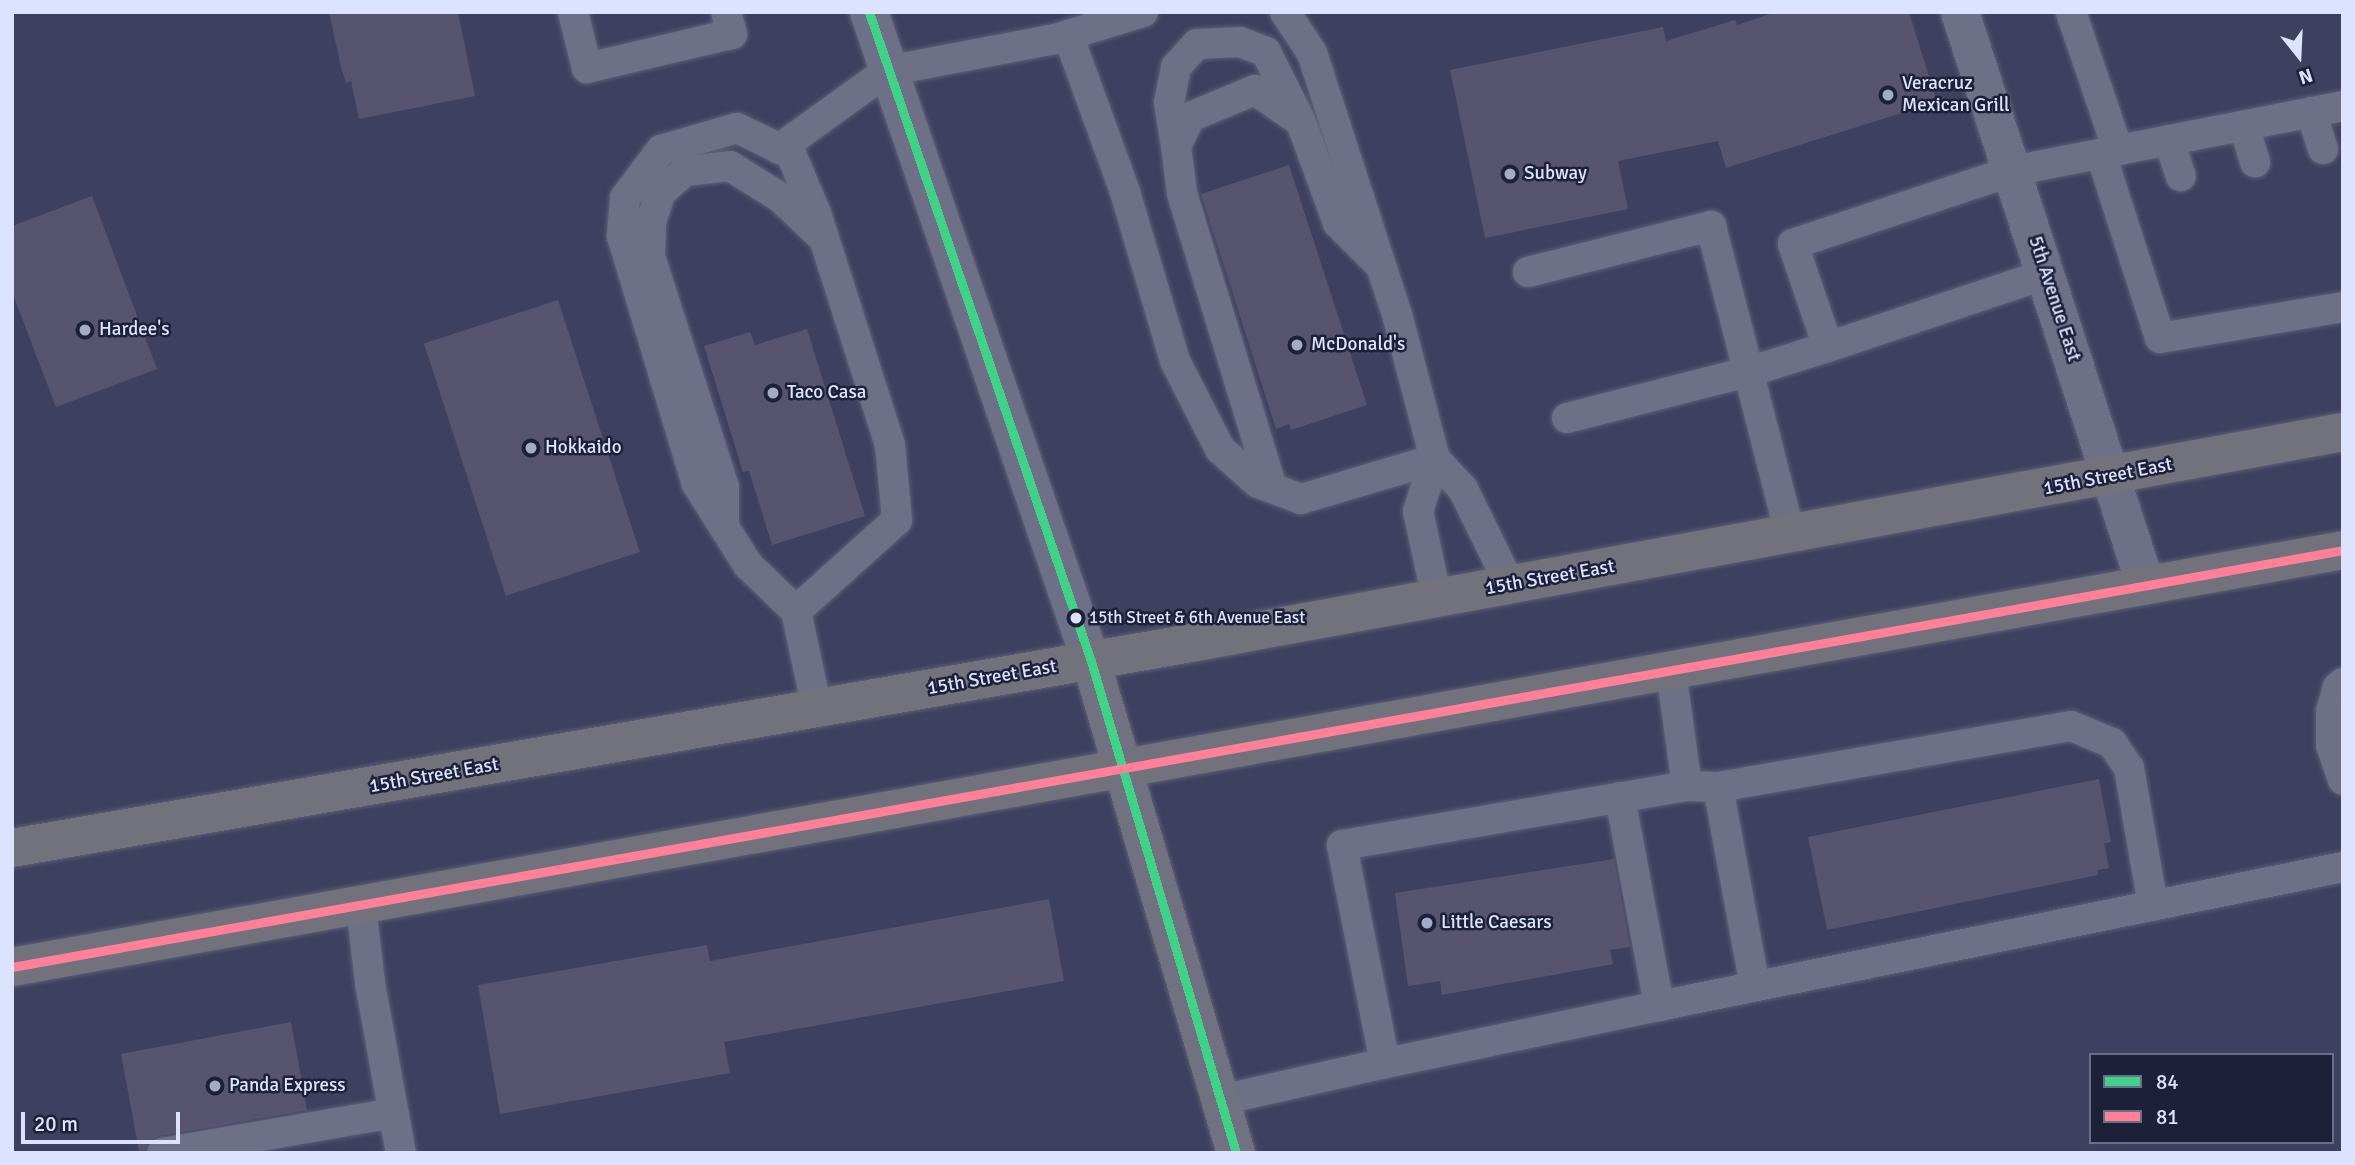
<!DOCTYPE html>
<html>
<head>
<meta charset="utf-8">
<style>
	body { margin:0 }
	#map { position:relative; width:2355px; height:1165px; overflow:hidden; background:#3e405f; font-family:Signika,sans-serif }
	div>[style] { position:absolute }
	.building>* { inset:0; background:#575470; transform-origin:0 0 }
	.roads { filter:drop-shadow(0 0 2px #5d5e77) drop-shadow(0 0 2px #5d5e77) }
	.lane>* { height:30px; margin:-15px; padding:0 15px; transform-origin:15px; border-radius:15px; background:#6e7087 }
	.street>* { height:38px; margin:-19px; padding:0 19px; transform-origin:19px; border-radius:19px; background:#6e7087 }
	.secondary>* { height:38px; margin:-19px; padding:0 19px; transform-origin:19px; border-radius:19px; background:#707181 }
	.primary>* { height:38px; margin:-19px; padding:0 19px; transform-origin:19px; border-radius:19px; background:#72727c }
	.bus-1>* { height:9px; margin:-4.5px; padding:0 4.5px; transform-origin:4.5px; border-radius:4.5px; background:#40d288 }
	.bus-2>* { height:9px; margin:-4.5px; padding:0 4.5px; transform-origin:4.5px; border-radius:4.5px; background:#ff8098 }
	.dots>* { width:19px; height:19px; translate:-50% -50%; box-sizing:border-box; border:4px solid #1d2039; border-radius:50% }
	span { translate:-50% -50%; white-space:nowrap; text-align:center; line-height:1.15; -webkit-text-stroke:5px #1d2039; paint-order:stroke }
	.bus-label { font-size:17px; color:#dde3fe }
	.left { translate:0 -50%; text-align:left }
	.poi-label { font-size:19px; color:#dde3fe }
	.street-label { font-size:19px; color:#dde3fe }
	.frame { position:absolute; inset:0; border:14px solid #dde3fe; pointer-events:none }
	.legend { position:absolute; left:2089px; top:1053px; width:245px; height:91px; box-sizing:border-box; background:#1d2039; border:2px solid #6a6e88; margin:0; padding:9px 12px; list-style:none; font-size:21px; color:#dde3fe }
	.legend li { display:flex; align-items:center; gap:14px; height:35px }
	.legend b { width:35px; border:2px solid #6a6e88 }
	.north { position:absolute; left:2264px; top:21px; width:70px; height:70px; -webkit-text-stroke:5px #1d2039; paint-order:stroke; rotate:162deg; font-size:19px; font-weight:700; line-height:28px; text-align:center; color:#dde3fe }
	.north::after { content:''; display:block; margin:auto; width:24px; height:32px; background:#dde3fe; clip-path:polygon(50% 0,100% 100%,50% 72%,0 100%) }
	.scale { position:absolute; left:21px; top:1112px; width:159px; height:32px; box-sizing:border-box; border:4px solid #dde3fe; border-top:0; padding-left:9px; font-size:21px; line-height:24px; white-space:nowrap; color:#dde3fe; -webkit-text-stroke:5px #1d2039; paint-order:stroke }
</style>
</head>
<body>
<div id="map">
	<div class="building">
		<div style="clip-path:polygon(329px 12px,458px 12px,475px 96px,359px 119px,351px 81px,346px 83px,341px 67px)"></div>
		<div style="clip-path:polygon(1776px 12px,1909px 12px,1937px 102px,1726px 168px,1718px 141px,1618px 161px,1628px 209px,1485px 238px,1450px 70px,1663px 27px,1666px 41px,1735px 20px,1737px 25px)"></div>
		<div style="clip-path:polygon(1289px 165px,1367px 405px,1291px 430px,1289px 424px,1276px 429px,1201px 194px)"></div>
		<div style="clip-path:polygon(92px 196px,157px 369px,56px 407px,12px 292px,12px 226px)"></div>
		<div style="left:558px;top:300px;width:265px;height:141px;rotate:72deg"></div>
		<div style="clip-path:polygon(807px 329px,865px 516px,772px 545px,749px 471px,743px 472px,704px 346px,750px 332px,755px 345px)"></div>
		<div style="clip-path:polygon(2099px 779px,2111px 842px,2104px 843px,2109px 868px,2098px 870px,2098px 875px,1827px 930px,1808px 837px)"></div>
		<div style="clip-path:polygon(1614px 859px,1630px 947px,1610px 950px,1613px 964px,1442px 995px,1440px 981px,1408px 986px,1395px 893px)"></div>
		<div style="clip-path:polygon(1049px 899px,1064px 981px,724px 1042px,730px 1073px,500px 1114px,478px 985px,707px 945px,710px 961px)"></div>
		<div style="clip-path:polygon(291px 1022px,307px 1110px,159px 1136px,150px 1140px,145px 1150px,139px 1151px,121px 1054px)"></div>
	</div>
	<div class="roads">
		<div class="lane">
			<div style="left:573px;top:12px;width:58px;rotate:76deg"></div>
			<div style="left:587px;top:68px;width:149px;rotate:-13.2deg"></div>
			<div style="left:732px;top:34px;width:23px;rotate:-105deg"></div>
			<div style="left:1285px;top:12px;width:49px;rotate:56.6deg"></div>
			<div style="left:1312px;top:53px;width:279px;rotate:72deg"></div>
			<div style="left:1398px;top:318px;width:146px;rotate:75.3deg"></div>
			<div style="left:1435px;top:459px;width:41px;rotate:47deg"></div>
			<div style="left:1463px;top:489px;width:107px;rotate:63.9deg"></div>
			<div style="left:2071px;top:12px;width:146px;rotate:71.2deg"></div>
			<div style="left:1068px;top:35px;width:167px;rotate:70deg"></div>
			<div style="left:1125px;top:192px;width:176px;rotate:73.5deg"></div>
			<div style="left:1175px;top:361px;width:99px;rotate:62.9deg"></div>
			<div style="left:1220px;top:449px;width:51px;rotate:41.8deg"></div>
			<div style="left:1258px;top:483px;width:46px;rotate:20.4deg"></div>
			<div style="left:1301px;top:499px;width:140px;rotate:-16.6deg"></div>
			<div style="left:2311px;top:112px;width:39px;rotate:72deg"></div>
			<div style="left:2244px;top:126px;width:38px;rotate:73deg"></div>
			<div style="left:2169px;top:140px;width:38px;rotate:72deg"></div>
			<div style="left:1176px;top:146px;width:44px;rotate:-99.2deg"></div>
			<div style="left:1169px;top:103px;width:37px;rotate:-79deg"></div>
			<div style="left:1176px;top:67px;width:31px;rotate:-48deg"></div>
			<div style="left:1197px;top:44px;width:43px;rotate:-2.7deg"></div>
			<div style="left:1240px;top:42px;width:28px;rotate:21deg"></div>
			<div style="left:1266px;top:52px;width:78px;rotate:63.4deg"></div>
			<div style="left:779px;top:149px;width:133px;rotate:-35.8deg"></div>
			<div style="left:887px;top:71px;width:171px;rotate:-10.8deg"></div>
			<div style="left:1055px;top:39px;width:92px;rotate:-17.1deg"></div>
			<div style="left:2101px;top:154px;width:193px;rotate:72.2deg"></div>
			<div style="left:2160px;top:338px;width:186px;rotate:-9.6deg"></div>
			<div style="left:1528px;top:272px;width:189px;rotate:-14.1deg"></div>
			<div style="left:1711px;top:226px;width:318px;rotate:75.6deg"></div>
			<div style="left:2046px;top:274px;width:230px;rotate:161.5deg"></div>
			<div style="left:1828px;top:347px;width:109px;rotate:-108.8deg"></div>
			<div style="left:1793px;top:244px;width:231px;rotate:-18.4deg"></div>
			<div style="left:2012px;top:171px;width:337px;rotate:-11.1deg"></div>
			<div style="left:1567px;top:418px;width:187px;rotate:-14.3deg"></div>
			<div style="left:1748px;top:372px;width:84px;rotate:-17.4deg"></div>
			<div style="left:1435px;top:459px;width:55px;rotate:108.1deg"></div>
			<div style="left:1418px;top:511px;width:90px;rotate:77.8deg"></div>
			<div style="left:1272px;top:488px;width:308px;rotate:-107deg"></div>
			<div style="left:1182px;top:193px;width:47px;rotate:-97.3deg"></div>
			<div style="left:1176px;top:146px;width:32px;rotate:-64deg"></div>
			<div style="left:1190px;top:117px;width:70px;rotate:-22.6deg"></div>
			<div style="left:1255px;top:90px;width:56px;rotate:34.8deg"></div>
			<div style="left:1301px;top:122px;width:108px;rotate:69.9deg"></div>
			<div style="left:1338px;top:223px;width:59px;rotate:45deg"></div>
			<div style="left:724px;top:527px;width:40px;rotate:-90deg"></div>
			<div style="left:724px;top:487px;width:243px;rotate:-107.8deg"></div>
			<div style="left:650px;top:256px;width:35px;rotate:-88deg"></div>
			<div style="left:651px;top:221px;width:31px;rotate:-71deg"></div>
			<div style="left:661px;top:192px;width:32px;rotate:-41deg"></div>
			<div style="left:685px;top:171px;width:45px;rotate:-6.3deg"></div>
			<div style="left:730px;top:166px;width:60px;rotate:32.1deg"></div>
			<div style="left:781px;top:198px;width:52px;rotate:43.5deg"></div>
			<div style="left:796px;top:611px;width:136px;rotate:-42deg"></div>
			<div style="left:897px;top:520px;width:75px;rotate:-95.3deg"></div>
			<div style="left:890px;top:445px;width:244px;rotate:-107.7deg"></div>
			<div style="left:816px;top:213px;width:64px;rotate:-113deg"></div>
			<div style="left:791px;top:154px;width:60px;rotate:-154.3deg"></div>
			<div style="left:737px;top:128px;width:79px;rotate:163.9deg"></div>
			<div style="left:661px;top:150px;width:60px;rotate:126.9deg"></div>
			<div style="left:625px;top:198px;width:38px;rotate:95deg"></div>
			<div style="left:622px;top:236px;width:259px;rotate:73.2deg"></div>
			<div style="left:697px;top:484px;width:96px;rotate:57.8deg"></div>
			<div style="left:748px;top:565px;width:66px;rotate:43.8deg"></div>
			<div style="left:796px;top:611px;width:100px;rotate:77.9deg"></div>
			<div style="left:1671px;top:671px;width:116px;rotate:82.1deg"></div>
			<div style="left:2343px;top:683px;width:6px;rotate:141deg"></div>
			<div style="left:2338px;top:687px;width:26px;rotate:106deg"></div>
			<div style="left:2331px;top:712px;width:33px;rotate:90deg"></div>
			<div style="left:2331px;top:745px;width:37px;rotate:71deg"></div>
			<div style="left:1718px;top:787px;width:202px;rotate:79.5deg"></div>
			<div style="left:1620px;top:797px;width:213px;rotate:79.4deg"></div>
			<div style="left:1659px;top:1006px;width:280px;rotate:168.2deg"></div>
			<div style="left:1385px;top:1063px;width:222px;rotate:-101.2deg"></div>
			<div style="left:1342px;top:845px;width:350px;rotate:-9.7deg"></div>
			<div style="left:1687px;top:786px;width:31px;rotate:2deg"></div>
			<div style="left:1718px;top:787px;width:358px;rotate:-9.8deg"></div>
			<div style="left:2071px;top:726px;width:44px;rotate:22.5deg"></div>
			<div style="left:2112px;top:743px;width:30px;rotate:56deg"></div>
			<div style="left:2129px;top:768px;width:140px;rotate:80.1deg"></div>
			<div style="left:361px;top:906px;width:78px;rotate:83.3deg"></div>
			<div style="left:370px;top:983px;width:173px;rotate:79.7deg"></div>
			<div style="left:1659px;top:1006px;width:698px;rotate:-11.49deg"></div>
			<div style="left:1220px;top:1100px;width:169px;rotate:-12.6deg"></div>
			<div style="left:162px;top:1153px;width:235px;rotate:-9.8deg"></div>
		</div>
		<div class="street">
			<div style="left:869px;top:12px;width:686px;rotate:71.12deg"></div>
			<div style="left:1960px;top:12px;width:603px;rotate:72.05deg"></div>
		</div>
		<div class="secondary">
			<div style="left:1091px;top:661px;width:513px;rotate:73.58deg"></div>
		</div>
		<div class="primary">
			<div style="left:12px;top:848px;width:1197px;rotate:-9.86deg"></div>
			<div style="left:1191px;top:643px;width:1171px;rotate:-10.38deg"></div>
			<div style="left:12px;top:967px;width:2368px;rotate:-10.14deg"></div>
		</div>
	</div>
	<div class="bus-1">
		<div style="left:869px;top:12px;width:686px;rotate:71.12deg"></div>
		<div style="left:1091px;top:661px;width:513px;rotate:73.58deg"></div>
	</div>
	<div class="bus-2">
		<div style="left:12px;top:967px;width:2368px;rotate:-10.14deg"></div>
	</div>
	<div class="dots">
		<div style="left:1888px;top:95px;background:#a5aac6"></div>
		<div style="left:1510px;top:174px;background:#a5aac6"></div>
		<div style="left:85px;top:330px;background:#a5aac6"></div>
		<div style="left:1297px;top:345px;background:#a5aac6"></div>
		<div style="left:773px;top:393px;background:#a5aac6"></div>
		<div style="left:531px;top:448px;background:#a5aac6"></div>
		<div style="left:1076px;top:618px;background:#dde3fe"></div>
		<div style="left:1427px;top:923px;background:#a5aac6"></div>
		<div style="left:215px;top:1086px;background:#a5aac6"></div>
	</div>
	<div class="bus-label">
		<span class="left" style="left:1089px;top:618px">15th Street &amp; 6th Avenue East</span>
	</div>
	<div class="poi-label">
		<span class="left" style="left:1902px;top:95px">Veracruz<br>Mexican Grill</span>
		<span class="left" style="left:1524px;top:174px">Subway</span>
		<span class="left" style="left:99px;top:330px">Hardee's</span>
		<span class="left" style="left:1311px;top:345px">McDonald's</span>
		<span class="left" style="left:787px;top:393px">Taco Casa</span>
		<span class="left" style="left:545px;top:448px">Hokkaido</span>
		<span class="left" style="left:1441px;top:923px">Little Caesars</span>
		<span class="left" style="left:229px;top:1086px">Panda Express</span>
	</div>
	<div class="street-label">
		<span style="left:2054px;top:299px;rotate:72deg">5th Avenue East</span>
		<span style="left:2108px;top:477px;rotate:-11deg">15th Street East</span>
		<span style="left:1550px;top:578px;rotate:-10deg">15th Street East</span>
		<span style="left:992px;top:678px;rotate:-10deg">15th Street East</span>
		<span style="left:434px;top:776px;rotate:-10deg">15th Street East</span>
	</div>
	<div class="frame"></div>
	<ul class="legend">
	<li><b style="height:9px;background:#40d288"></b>84</li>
	<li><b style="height:9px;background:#ff8098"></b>81</li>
	</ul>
	<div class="north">N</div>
	<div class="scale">20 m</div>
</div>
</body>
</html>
